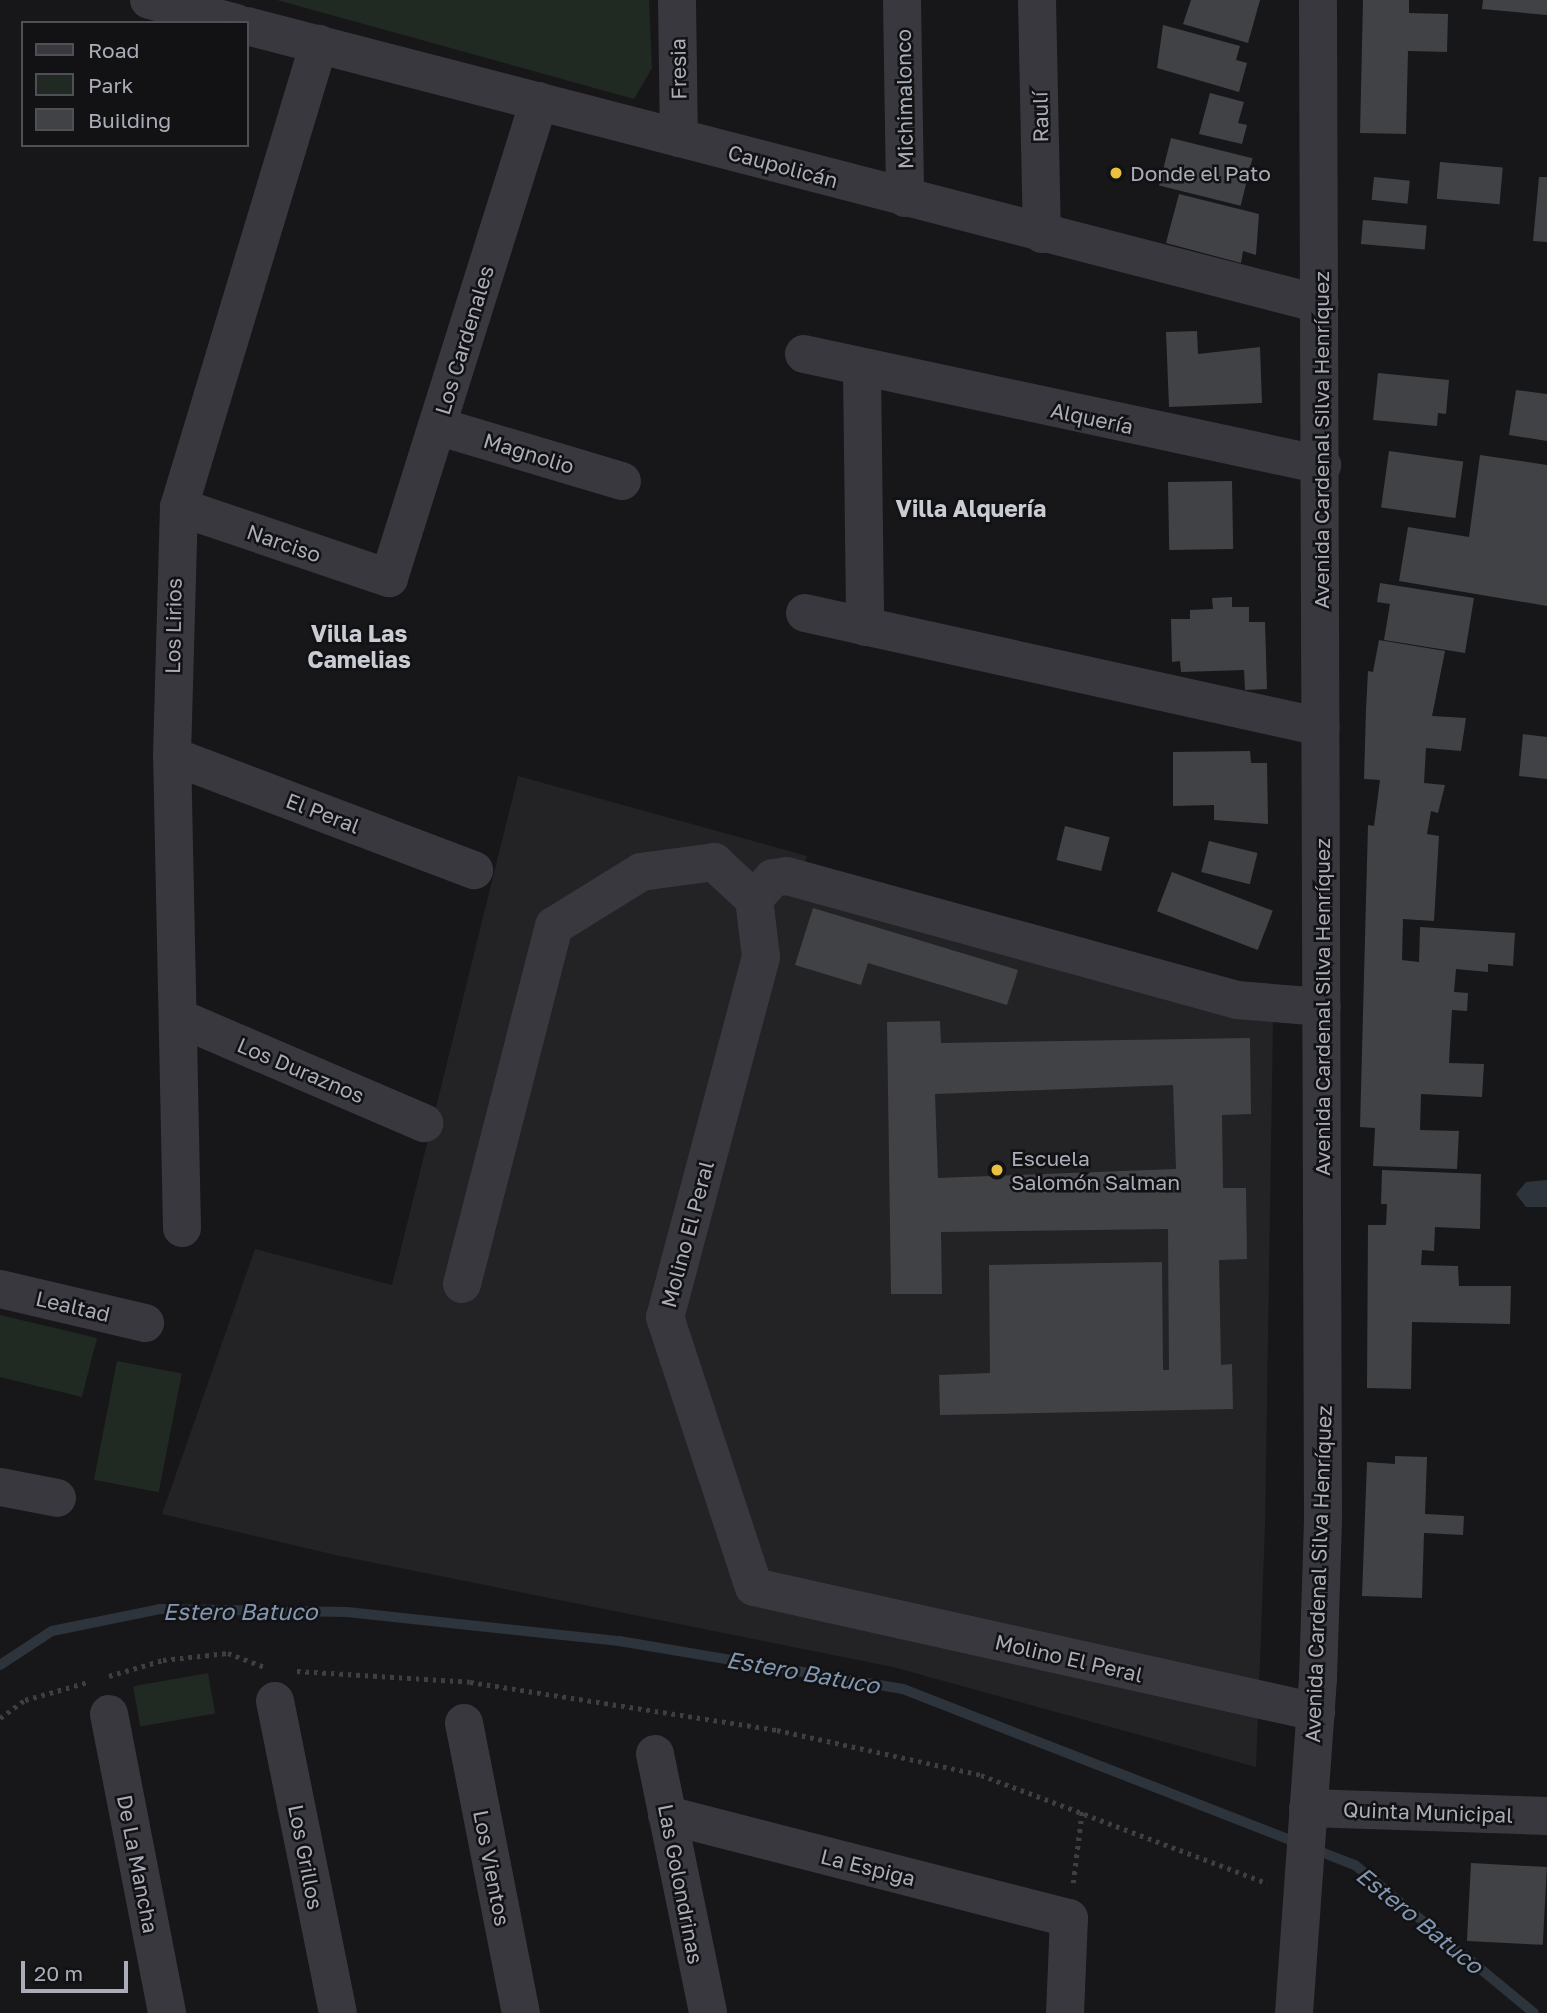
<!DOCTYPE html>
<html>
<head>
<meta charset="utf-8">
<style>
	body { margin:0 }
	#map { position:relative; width:1547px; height:2013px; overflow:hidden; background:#171719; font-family:"Golos Text",sans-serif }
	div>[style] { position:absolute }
	.built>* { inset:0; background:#232326 }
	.green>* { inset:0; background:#212923; transform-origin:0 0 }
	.water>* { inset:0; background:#2d343c }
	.stream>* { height:10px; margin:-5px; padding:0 5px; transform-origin:5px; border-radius:5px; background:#2d343c }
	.building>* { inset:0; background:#414246; transform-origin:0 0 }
	.path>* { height:4.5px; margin-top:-2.25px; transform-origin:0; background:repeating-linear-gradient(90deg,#3e3f45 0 3.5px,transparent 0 8.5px) }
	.minor>* { height:38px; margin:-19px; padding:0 19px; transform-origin:19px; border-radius:19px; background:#38383e }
	.dots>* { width:19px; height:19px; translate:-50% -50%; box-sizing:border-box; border:4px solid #121214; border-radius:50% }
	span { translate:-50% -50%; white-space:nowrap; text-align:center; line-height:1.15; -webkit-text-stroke:5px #121214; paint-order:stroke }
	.street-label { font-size:21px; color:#aaadb8 }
	.poi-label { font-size:21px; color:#aaadb8 }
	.left { translate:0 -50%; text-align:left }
	.neighbourhood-label { font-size:23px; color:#caccd4; font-weight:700 }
	.water-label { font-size:23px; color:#8297b1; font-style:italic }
	.legend { position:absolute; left:21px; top:21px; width:228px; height:126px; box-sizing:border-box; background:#121214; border:2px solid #4f5056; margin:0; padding:9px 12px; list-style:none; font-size:21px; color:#aaadb8 }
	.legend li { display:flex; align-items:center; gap:14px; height:35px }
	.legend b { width:35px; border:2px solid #4f5056 }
	.scale { position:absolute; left:21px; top:1961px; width:107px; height:32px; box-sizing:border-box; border:4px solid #aaadb8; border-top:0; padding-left:9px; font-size:21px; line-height:24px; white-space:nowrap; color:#aaadb8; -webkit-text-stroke:5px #121214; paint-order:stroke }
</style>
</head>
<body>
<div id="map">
	<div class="built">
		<div style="clip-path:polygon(518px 776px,807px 856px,796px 895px,1273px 1020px,1265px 1527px,1256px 1767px,893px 1667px,340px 1556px,162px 1514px,255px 1249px,392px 1285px)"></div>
	</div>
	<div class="green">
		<div style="clip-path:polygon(277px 0,649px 0,652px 68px,634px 99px)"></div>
		<div style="clip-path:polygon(0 1315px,97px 1338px,82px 1397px,0 1377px)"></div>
		<div style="left:117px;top:1361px;width:66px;height:121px;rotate:11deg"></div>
		<div style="left:208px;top:1673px;width:41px;height:76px;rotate:80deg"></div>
	</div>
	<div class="water">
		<div style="clip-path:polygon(1547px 1180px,1547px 1207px,1526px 1207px,1516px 1194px,1526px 1182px)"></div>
	</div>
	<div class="stream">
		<div style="left:0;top:1665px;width:62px;rotate:-33.2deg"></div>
		<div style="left:52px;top:1631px;width:110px;rotate:-11.5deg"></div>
		<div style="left:160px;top:1609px;width:187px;rotate:0.9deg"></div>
		<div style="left:347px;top:1612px;width:274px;rotate:6.1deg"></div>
		<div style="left:619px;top:1641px;width:288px;rotate:9.6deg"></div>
		<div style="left:903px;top:1689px;width:485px;rotate:21.3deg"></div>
		<div style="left:1355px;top:1865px;width:232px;rotate:39.6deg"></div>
	</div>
	<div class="building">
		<div style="clip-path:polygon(1191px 0,1260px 0,1248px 43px,1183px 24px)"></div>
		<div style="clip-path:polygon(1363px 0,1409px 0,1409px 13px,1448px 14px,1447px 52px,1408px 51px,1406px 134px,1360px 133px)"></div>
		<div style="clip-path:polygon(1483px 0,1547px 0,1547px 15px,1482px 9px)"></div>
		<div style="clip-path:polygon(1163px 25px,1240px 46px,1236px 60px,1247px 63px,1239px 92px,1157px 68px)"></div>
		<div style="clip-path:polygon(1210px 93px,1244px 102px,1238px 123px,1247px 125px,1242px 144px,1199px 134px)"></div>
		<div style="left:1171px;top:138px;width:84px;height:49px;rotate:14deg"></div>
		<div style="left:1440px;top:162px;width:63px;height:37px;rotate:5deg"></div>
		<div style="left:1374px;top:177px;width:36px;height:23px;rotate:6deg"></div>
		<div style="clip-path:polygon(1539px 177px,1547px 177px,1547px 242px,1533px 241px)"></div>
		<div style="clip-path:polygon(1179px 194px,1259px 214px,1256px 255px,1243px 251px,1241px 263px,1166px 243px)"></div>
		<div style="left:1363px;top:220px;width:64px;height:24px;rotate:5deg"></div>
		<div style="clip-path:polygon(1197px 331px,1198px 354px,1260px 347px,1262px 403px,1169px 407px,1166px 332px)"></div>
		<div style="clip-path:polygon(1378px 373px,1449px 380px,1446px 414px,1438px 413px,1437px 426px,1373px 420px)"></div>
		<div style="clip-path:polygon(1516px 390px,1547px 394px,1547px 441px,1509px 435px)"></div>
		<div style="left:1389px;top:451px;width:75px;height:57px;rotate:8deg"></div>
		<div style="clip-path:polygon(1480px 455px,1547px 465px,1547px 606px,1399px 581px,1408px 527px,1469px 537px)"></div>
		<div style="left:1232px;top:481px;width:68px;height:64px;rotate:89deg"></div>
		<div style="clip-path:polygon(1380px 583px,1474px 598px,1465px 653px,1384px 640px,1390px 604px,1377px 602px)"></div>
		<div style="clip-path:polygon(1232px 597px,1232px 607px,1249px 607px,1249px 622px,1265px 622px,1267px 689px,1245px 690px,1244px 670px,1181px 672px,1180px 661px,1172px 662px,1171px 619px,1190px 619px,1190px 610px,1213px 609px,1212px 598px)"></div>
		<div style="clip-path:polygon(1379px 640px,1445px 651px,1432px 716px,1466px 718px,1461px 751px,1426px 748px,1424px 783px,1445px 785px,1438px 813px,1431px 811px,1427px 834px,1439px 836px,1434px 921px,1403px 919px,1402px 960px,1419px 962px,1420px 927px,1515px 933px,1513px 966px,1488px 964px,1488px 972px,1456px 969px,1454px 992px,1468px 993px,1467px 1011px,1452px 1010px,1449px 1063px,1484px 1064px,1482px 1097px,1421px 1094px,1420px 1130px,1459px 1131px,1457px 1169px,1373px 1166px,1375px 1128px,1360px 1127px,1368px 825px,1374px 826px,1380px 780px,1364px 779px,1366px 710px,1368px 671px,1373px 672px)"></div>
		<div style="clip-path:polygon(1523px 734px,1547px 737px,1547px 779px,1519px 776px)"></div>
		<div style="clip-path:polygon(1250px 751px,1251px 763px,1267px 763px,1268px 824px,1214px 820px,1214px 805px,1173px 806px,1173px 752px)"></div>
		<div style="left:1065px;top:826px;width:46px;height:35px;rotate:14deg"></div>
		<div style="left:1209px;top:841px;width:50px;height:32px;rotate:14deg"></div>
		<div style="left:1172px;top:872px;width:108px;height:42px;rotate:21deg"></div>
		<div style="clip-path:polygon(813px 908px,1018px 970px,1007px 1005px,868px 963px,861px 985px,795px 965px)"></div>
		<div style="clip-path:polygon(evenodd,940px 1021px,941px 1043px,1250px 1038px,1251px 1114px,1222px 1115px,1223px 1188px,1246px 1188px,1247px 1259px,1219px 1260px,1221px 1365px,1232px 1364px,1233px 1409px,940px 1415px,939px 1375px,990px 1373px,989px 1265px,1162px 1262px,1163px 1370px,1169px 1370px,1168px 1229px,941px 1232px,942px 1294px,891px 1294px,887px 1022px,940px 1021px,1173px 1085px,1176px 1169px,938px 1178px,935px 1094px,1173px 1085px)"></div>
		<div style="clip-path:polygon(1382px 1170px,1481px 1174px,1480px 1229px,1435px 1227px,1434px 1251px,1422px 1250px,1421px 1265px,1458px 1266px,1459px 1286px,1511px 1286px,1510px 1324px,1412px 1322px,1411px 1389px,1367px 1388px,1368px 1225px,1386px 1225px,1387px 1204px,1381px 1204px)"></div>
		<div style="clip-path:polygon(1395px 1456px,1427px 1457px,1425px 1514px,1464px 1516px,1463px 1535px,1424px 1533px,1422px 1598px,1362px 1596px,1367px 1462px,1395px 1464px)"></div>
		<div style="left:1471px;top:1863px;width:76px;height:78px;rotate:3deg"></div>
	</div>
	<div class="path">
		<div style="left:297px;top:1671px;width:173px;rotate:3.6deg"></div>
		<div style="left:470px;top:1682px;width:311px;rotate:8.9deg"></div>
		<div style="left:777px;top:1730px;width:209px;rotate:12.4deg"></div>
		<div style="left:981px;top:1775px;width:306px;rotate:20.7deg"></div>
		<div style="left:109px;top:1676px;width:56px;rotate:-16.5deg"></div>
		<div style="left:163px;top:1660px;width:65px;rotate:-6.1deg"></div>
		<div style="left:228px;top:1653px;width:39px;rotate:21deg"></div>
		<div style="left:0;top:1718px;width:31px;rotate:-36deg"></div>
		<div style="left:25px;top:1700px;width:66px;rotate:-15.9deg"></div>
		<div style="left:1073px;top:1883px;width:72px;rotate:-82.8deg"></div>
	</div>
	<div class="minor">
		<div style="left:149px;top:0;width:90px;rotate:14.8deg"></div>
		<div style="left:677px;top:0;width:138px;rotate:89.2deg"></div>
		<div style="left:902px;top:0;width:198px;rotate:89.1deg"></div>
		<div style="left:1037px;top:0;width:234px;rotate:88.8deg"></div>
		<div style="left:247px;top:26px;width:1108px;rotate:14.53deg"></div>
		<div style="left:804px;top:354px;width:530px;rotate:12.09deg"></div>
		<div style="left:862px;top:368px;width:259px;rotate:89.3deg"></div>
		<div style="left:437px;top:426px;width:193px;rotate:16.6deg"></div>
		<div style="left:179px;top:507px;width:222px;rotate:18.7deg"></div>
		<div style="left:389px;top:578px;width:500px;rotate:-72.54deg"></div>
		<div style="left:805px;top:613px;width:528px;rotate:12.46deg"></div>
		<div style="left:172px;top:756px;width:323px;rotate:20.7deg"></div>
		<div style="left:754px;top:899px;width:28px;rotate:-48deg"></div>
		<div style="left:773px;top:878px;width:14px;rotate:-8deg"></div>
		<div style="left:787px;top:876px;width:467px;rotate:15.4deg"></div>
		<div style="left:1237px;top:1000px;width:85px;rotate:4.7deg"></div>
		<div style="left:179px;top:1018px;width:267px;rotate:23.2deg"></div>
		<div style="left:182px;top:1228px;width:472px;rotate:-91.2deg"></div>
		<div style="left:172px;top:756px;width:249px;rotate:-88.4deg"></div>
		<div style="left:179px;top:507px;width:484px;rotate:-73.2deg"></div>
		<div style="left:462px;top:1284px;width:370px;rotate:-75.6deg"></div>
		<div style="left:554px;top:926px;width:102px;rotate:-31.8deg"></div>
		<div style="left:641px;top:872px;width:74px;rotate:-7.8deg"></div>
		<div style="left:714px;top:862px;width:54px;rotate:42.8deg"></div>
		<div style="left:754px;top:899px;width:58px;rotate:83.1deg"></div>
		<div style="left:761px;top:957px;width:373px;rotate:104.9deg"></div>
		<div style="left:665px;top:1317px;width:284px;rotate:71.8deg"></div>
		<div style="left:754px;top:1587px;width:576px;rotate:12.54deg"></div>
		<div style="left:0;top:1289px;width:149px;rotate:13.2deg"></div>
		<div style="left:0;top:1487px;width:58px;rotate:10.9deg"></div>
		<div style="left:275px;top:1701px;width:318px;rotate:78.6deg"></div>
		<div style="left:109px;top:1714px;width:305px;rotate:79deg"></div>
		<div style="left:464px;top:1723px;width:296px;rotate:78.9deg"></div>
		<div style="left:655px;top:1754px;width:264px;rotate:78.4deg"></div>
		<div style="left:1308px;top:1808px;width:239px;rotate:1.9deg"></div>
		<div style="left:667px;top:1815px;width:415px;rotate:14.4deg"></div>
		<div style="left:1069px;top:1918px;width:95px;rotate:92.4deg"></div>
		<div style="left:1294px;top:2013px;width:335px;rotate:-85.9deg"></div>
		<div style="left:1318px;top:1679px;width:162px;rotate:-88.2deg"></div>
		<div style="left:1323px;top:1517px;width:1517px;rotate:-90.19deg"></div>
	</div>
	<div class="dots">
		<div style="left:1116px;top:173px;background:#eac13e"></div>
		<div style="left:997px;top:1170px;background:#eac13e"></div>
	</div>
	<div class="street-label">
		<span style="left:678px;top:69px;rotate:-91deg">Fresia</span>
		<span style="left:904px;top:99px;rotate:-91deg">Michimalonco</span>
		<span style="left:1040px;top:117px;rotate:-91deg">Raulí</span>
		<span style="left:783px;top:166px;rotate:15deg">Caupolicán</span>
		<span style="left:464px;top:340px;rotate:-73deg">Los Cardenales</span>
		<span style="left:1092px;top:418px;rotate:12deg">Alquería</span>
		<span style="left:1321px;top:440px;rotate:-90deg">Avenida Cardenal Silva Henríquez</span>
		<span style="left:529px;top:453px;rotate:17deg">Magnolio</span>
		<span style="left:284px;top:543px;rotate:19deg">Narciso</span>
		<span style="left:173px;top:626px;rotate:-89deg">Los Lirios</span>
		<span style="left:323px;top:813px;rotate:21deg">El Peral</span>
		<span style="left:1322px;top:1007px;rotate:-90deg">Avenida Cardenal Silva Henríquez</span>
		<span style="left:301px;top:1070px;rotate:23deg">Los Duraznos</span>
		<span style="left:687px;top:1234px;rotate:-75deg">Molino El Peral</span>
		<span style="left:73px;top:1306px;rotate:13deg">Lealtad</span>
		<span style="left:1318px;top:1574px;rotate:-88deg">Avenida Cardenal Silva Henríquez</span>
		<span style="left:1069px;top:1658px;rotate:13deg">Molino El Peral</span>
		<span style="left:1428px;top:1812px;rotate:2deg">Quinta Municipal</span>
		<span style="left:306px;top:1857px;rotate:79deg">Los Grillos</span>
		<span style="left:138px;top:1864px;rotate:79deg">De La Mancha</span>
		<span style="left:868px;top:1867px;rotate:14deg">La Espiga</span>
		<span style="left:492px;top:1868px;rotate:79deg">Los Vientos</span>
		<span style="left:681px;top:1884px;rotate:79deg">Las Golondrinas</span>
	</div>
	<div class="poi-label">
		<span class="left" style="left:1130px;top:173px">Donde el Pato</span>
		<span class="left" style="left:1011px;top:1170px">Escuela<br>Salomón Salman</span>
	</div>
	<div class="neighbourhood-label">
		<span style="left:971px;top:508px">Villa Alquería</span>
		<span style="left:359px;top:646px">Villa Las<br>Camelias</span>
	</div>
	<div class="water-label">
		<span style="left:240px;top:1611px">Estero Batuco</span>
		<span style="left:803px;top:1672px;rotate:10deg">Estero Batuco</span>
		<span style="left:1420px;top:1920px;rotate:39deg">Estero Batuco</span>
	</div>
	<ul class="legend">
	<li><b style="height:9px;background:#38383e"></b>Road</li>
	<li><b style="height:19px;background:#212923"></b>Park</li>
	<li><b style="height:19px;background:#414246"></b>Building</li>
	</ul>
	<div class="scale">20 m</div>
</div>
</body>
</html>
